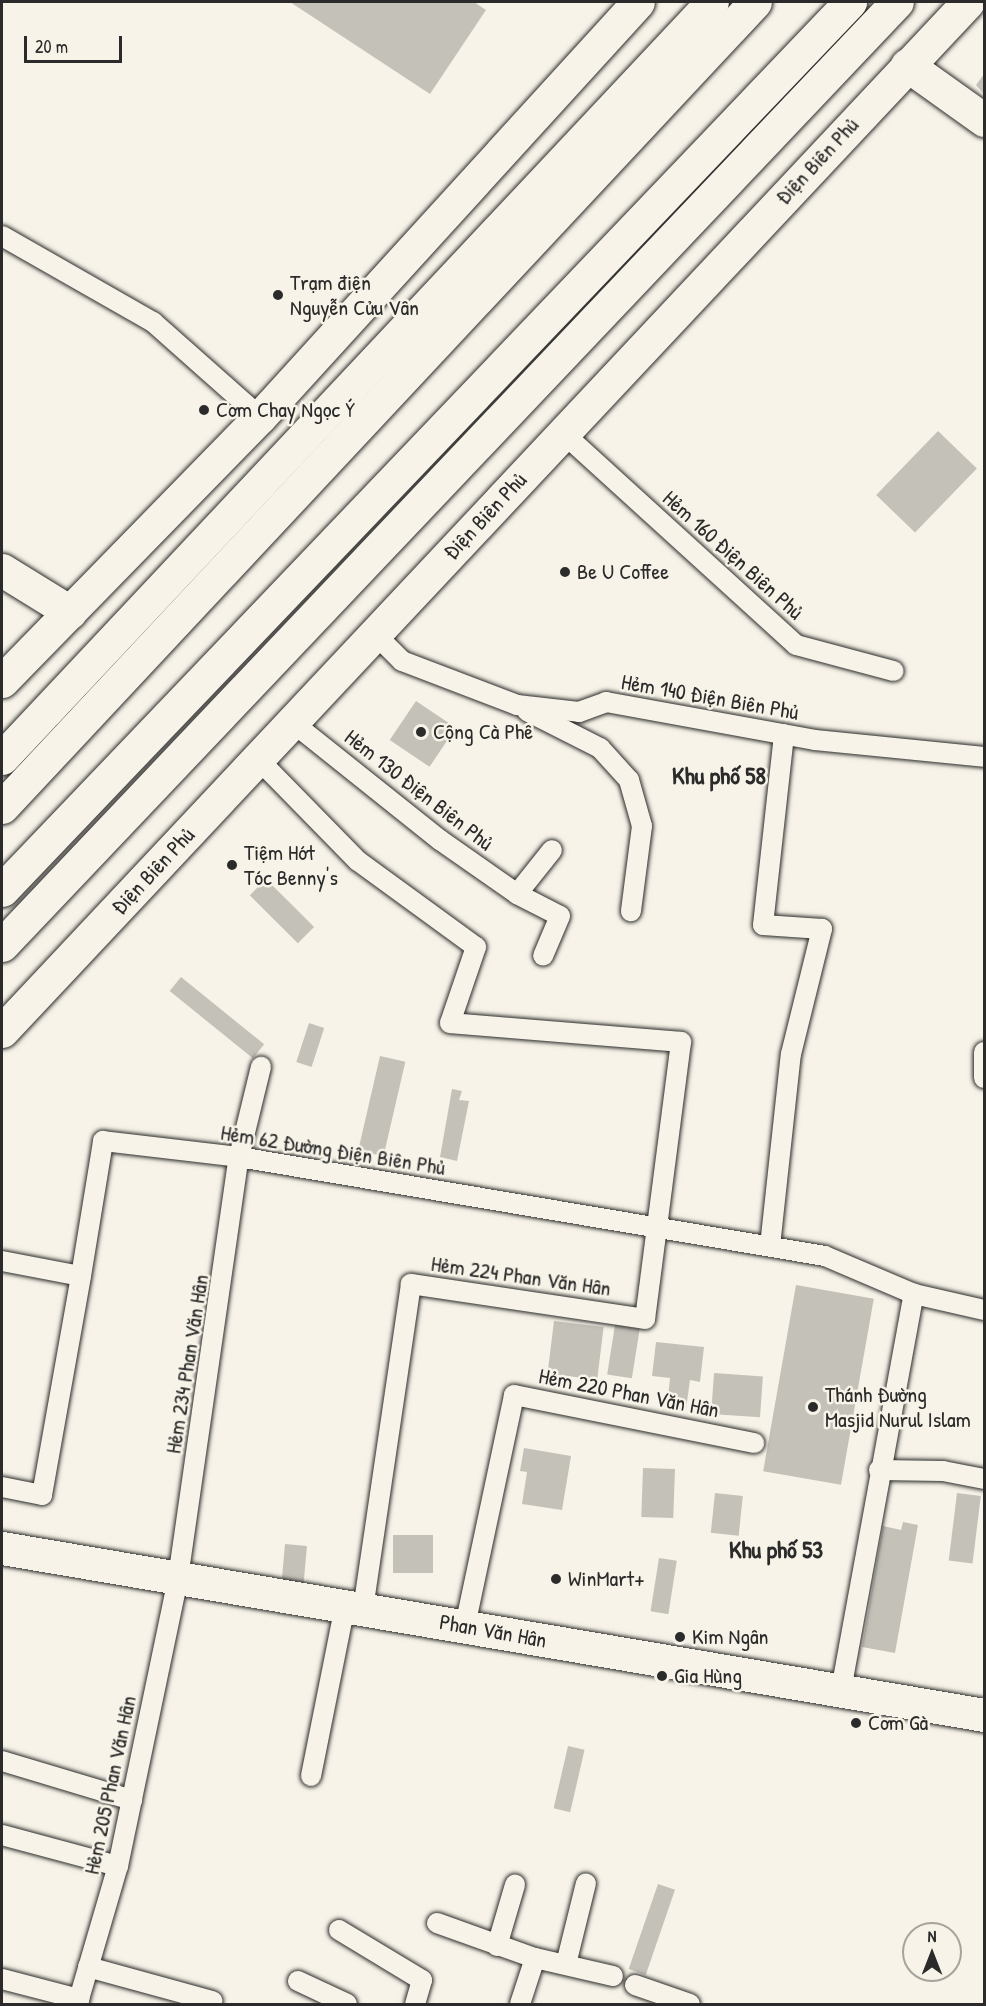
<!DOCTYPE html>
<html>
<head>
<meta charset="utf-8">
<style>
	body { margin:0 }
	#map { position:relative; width:986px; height:2006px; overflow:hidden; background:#f7f3e8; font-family:"Patrick Hand",sans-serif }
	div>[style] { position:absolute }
	.building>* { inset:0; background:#c4c1b9; transform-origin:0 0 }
	.roads { filter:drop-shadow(0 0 2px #2b2b2b) drop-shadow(0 0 2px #2b2b2b) }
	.service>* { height:20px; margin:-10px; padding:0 10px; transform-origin:10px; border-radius:10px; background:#f7f3e8 }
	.minor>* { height:33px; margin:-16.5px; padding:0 16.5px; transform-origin:16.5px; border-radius:16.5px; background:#f7f3e8 }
	.primary>* { height:33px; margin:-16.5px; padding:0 16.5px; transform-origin:16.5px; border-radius:16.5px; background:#f7f3e8 }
	.trunk>* { height:33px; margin:-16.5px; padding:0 16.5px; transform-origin:16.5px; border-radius:16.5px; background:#f7f3e8 }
	.dots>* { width:16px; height:16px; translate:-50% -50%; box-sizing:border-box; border:3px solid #f7f3e8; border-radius:50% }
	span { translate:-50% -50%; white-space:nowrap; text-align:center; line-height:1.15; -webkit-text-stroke:5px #f7f3e8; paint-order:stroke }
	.street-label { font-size:22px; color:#2b2b2b }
	.poi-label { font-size:22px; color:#2b2b2b }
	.left { translate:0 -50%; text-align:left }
	.neighbourhood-label { font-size:24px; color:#2b2b2b; font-weight:700 }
	.frame { position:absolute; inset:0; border:3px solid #2b2b2b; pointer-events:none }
	.north { position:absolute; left:902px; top:1922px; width:60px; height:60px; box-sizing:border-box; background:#f7f3e8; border:2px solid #a5a39c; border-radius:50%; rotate:0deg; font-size:16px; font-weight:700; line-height:24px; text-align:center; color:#2b2b2b }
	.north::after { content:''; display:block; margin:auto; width:21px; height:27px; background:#2b2b2b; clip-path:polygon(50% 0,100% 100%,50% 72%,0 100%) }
	.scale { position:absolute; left:24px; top:36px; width:98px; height:27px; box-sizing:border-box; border:3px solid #2b2b2b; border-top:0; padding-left:8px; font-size:18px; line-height:21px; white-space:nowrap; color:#2b2b2b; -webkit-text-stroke:4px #f7f3e8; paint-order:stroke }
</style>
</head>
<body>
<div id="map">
	<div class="building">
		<div style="clip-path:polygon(290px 2px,474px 2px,486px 10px,430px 94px)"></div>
		<div style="clip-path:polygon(984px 74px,984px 94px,976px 85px)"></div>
		<div style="left:938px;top:431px;width:54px;height:89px;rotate:44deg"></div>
		<div style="left:416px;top:701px;width:48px;height:47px;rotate:34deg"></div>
		<div style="left:266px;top:879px;width:68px;height:23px;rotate:45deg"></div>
		<div style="left:181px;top:977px;width:107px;height:18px;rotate:39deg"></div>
		<div style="left:309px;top:1023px;width:16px;height:41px;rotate:18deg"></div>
		<div style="left:380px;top:1056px;width:26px;height:97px;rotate:13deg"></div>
		<div style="clip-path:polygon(452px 1089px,462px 1091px,459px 1100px,469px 1101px,457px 1161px,440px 1157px)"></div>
		<div style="left:796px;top:1285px;width:79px;height:189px;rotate:10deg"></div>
		<div style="left:554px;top:1321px;width:50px;height:53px;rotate:7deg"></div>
		<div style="left:615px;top:1325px;width:25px;height:50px;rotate:9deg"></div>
		<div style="clip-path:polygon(656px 1342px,704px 1347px,700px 1382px,690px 1380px,686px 1409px,667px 1407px,670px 1378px,652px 1376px)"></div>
		<div style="left:714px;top:1373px;width:49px;height:41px;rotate:4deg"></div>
		<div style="clip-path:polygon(524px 1448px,571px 1456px,562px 1510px,522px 1504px,527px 1472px,520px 1471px)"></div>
		<div style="left:643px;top:1468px;width:32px;height:49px;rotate:2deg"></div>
		<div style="left:715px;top:1493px;width:28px;height:40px;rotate:6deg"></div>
		<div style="left:957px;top:1493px;width:24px;height:68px;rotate:7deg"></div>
		<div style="clip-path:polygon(903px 1522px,918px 1525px,895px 1653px,862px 1647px,883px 1526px,901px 1530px)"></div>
		<div style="left:393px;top:1535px;width:40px;height:38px"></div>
		<div style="left:285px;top:1544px;width:22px;height:49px;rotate:5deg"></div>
		<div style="left:659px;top:1558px;width:18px;height:54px;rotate:9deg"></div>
		<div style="left:568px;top:1746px;width:17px;height:64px;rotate:13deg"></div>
		<div style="left:658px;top:1884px;width:18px;height:90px;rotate:19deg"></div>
	</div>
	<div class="roads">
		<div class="service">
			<div style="left:2px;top:236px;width:174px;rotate:29.7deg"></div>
			<div style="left:153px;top:322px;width:143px;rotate:41.6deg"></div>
			<div style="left:562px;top:432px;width:316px;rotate:42.3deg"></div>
			<div style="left:796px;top:645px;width:101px;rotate:14.9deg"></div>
			<div style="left:376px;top:635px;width:37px;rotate:45deg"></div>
			<div style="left:402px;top:661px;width:123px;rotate:20.9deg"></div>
			<div style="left:517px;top:705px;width:62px;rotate:6.4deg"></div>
			<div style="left:579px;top:712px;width:29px;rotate:-20deg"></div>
			<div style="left:606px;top:702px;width:212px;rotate:10.3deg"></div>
			<div style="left:815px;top:740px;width:170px;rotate:5.7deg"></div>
			<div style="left:527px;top:711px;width:82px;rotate:26.9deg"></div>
			<div style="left:600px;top:748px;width:43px;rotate:47.8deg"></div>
			<div style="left:629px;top:780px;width:48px;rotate:74.2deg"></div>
			<div style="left:642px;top:826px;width:86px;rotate:97.4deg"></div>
			<div style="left:292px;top:722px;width:189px;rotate:38.6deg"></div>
			<div style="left:440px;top:840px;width:94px;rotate:35deg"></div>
			<div style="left:517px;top:894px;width:48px;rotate:27.1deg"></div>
			<div style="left:560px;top:916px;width:43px;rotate:113deg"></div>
			<div style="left:258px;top:759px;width:143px;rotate:45.6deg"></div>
			<div style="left:358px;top:861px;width:146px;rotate:36.1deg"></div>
			<div style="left:476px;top:947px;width:80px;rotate:108.9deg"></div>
			<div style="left:450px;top:1023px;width:232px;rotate:4.7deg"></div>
			<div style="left:681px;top:1042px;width:279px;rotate:97.4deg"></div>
			<div style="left:645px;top:1319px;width:237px;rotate:-171.5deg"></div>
			<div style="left:411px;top:1284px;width:329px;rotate:98.4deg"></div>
			<div style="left:517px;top:894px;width:56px;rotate:-51.5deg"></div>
			<div style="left:984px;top:1052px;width:26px;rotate:90deg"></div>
			<div style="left:770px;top:1246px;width:193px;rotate:-83.8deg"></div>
			<div style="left:791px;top:1054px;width:129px;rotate:-76.1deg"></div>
			<div style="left:822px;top:929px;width:59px;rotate:-176.1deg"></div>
			<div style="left:763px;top:925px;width:192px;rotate:-83.7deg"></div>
			<div style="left:2px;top:1261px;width:80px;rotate:10.8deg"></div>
			<div style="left:81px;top:1276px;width:137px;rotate:-80.7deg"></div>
			<div style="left:103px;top:1141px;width:137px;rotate:6.7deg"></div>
			<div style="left:239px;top:1157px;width:594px;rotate:9.59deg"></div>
			<div style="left:825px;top:1256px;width:97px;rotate:23.1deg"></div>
			<div style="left:879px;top:1470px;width:64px;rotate:0.9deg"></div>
			<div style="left:943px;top:1471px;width:42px;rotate:11deg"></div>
			<div style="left:2px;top:1487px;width:41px;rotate:11.3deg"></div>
			<div style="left:42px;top:1495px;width:222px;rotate:-79.9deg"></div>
			<div style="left:465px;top:1626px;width:236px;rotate:-78deg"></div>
			<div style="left:514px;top:1395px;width:245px;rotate:11.3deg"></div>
			<div style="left:841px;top:1690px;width:403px;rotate:-79.6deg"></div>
			<div style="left:914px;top:1294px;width:72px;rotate:12.9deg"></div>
			<div style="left:2px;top:1761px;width:136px;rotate:16.7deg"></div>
			<div style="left:311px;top:1776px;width:173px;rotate:-78.7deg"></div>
			<div style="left:2px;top:1835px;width:120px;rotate:15deg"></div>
			<div style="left:437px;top:1923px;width:104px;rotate:19.7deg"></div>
			<div style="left:535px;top:1958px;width:48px;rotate:108.1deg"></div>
			<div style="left:339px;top:1930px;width:97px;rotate:31.1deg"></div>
			<div style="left:422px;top:1980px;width:25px;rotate:106deg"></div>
			<div style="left:497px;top:1946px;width:64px;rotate:-73.6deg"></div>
			<div style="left:535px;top:1958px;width:80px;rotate:13deg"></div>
			<div style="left:566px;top:1964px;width:83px;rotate:-76.1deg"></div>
			<div style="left:88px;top:1967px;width:129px;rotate:15.3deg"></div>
			<div style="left:2px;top:1979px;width:80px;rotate:14.6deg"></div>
			<div style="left:79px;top:1999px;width:5px;rotate:101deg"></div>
			<div style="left:298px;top:1981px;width:54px;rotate:25.1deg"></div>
			<div style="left:635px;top:1985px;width:58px;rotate:19.1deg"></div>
			<div style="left:79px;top:1999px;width:139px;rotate:-73.7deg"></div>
			<div style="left:118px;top:1866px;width:294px;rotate:-78.2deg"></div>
			<div style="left:178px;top:1578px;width:425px;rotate:-81.8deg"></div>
			<div style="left:239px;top:1157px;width:93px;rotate:-76.3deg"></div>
		</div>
		<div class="minor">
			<div style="left:907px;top:65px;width:95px;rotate:35.5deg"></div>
			<div style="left:2px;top:570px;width:80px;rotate:31.7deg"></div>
			<div style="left:2px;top:1548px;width:996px;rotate:9.65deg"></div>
		</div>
		<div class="primary">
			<div style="left:2px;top:681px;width:369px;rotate:-45.7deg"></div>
			<div style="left:260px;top:417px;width:561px;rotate:-47.67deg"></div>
			<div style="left:2px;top:758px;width:1037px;rotate:-46.8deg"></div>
			<div style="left:2px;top:945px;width:1300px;rotate:-46.5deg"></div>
			<div style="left:2px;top:1031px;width:1411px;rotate:-46.81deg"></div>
		</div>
		<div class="trunk">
			<div style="left:2px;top:807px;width:1102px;rotate:-46.91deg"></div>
			<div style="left:2px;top:890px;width:1228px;rotate:-46.32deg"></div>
		</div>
	</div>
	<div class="dots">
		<div style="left:278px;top:295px;background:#2b2b2b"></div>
		<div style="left:204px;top:410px;background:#2b2b2b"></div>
		<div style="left:565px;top:572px;background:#2b2b2b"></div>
		<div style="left:421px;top:732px;background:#2b2b2b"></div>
		<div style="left:232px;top:865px;background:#2b2b2b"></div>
		<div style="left:813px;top:1407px;background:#2b2b2b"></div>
		<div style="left:556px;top:1579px;background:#2b2b2b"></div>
		<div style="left:680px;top:1637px;background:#2b2b2b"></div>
		<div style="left:662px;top:1676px;background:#2b2b2b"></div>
		<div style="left:856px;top:1723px;background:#2b2b2b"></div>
	</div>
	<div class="street-label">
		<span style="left:817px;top:161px;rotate:-47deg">Điện Biên Phủ</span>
		<span style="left:485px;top:516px;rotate:-47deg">Điện Biên Phủ</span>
		<span style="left:733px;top:555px;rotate:42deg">Hẻm 160 Điện Biên Phủ</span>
		<span style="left:710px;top:697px;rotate:10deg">Hẻm 140 Điện Biên Phủ</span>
		<span style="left:419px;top:790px;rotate:38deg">Hẻm 130 Điện Biên Phủ</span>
		<span style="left:153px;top:871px;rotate:-47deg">Điện Biên Phủ</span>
		<span style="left:333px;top:1150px;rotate:9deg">Hẻm 62 Đường Điện Biên Phủ</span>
		<span style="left:521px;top:1276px;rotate:8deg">Hẻm 224 Phan Văn Hân</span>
		<span style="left:187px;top:1364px;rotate:-81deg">Hẻm 234 Phan Văn Hân</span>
		<span style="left:629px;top:1393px;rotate:11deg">Hẻm 220 Phan Văn Hân</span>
		<span style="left:493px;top:1631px;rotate:10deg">Phan Văn Hân</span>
		<span style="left:110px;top:1785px;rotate:-78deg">Hẻm 205 Phan Văn Hân</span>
	</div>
	<div class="poi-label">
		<span class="left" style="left:290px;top:295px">Trạm điện<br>Nguyễn Cửu Vân</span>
		<span class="left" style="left:216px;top:410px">Cơm Chay Ngọc Ý</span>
		<span class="left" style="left:577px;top:572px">Be U Coffee</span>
		<span class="left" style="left:433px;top:732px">Cộng Cà Phê</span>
		<span class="left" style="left:244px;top:865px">Tiệm Hớt<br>Tóc Benny's</span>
		<span class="left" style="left:825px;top:1407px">Thánh Đường<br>Masjid Nurul Islam</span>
		<span class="left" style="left:568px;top:1579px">WinMart+</span>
		<span class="left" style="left:692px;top:1637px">Kim Ngân</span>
		<span class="left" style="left:674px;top:1676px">Gia Hùng</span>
		<span class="left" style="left:868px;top:1723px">Cơm Gà</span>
	</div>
	<div class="neighbourhood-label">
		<span style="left:719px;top:776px">Khu phố 58</span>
		<span style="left:776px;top:1550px">Khu phố 53</span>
	</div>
	<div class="frame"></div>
	<div class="north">N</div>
	<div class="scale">20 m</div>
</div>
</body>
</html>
